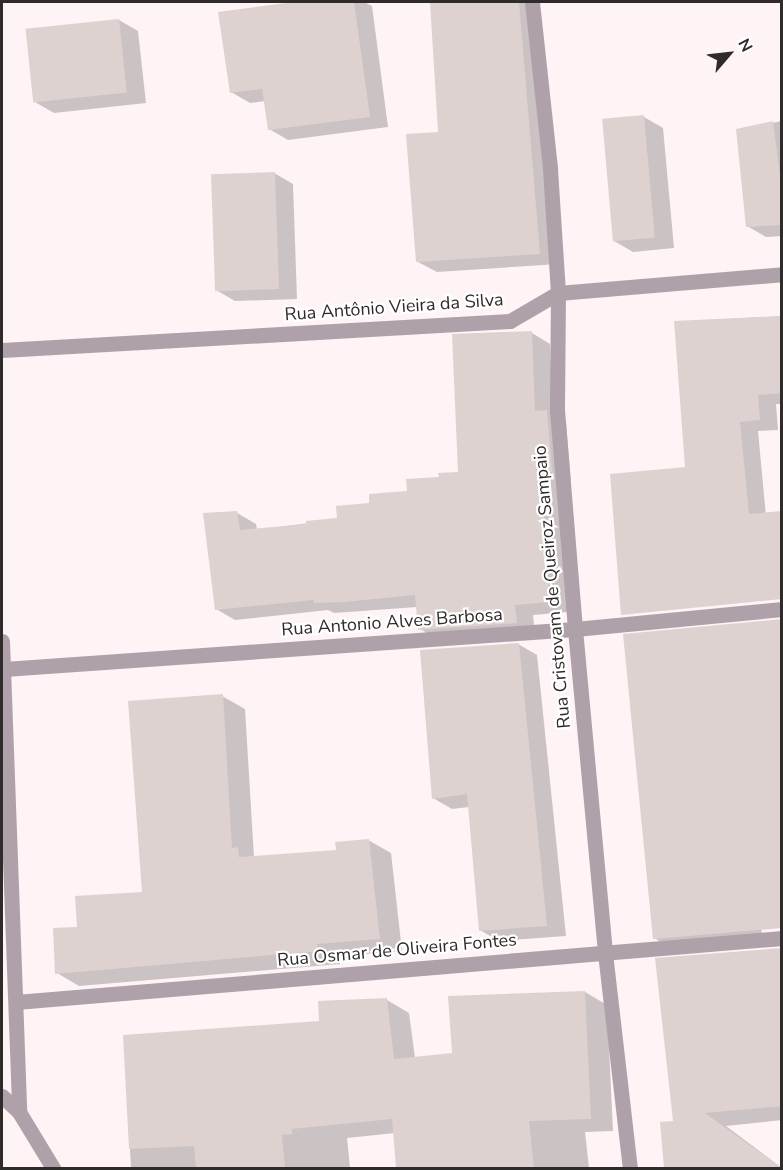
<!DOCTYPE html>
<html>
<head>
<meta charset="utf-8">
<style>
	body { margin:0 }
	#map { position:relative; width:783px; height:1170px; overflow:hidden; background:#fef3f5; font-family:"Nunito Sans",sans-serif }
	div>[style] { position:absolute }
	.shadow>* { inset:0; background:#0003 }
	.building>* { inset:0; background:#ded2d0; transform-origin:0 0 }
	.minor>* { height:15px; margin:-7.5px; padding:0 7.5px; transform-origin:7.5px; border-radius:7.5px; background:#afa1aa }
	span { translate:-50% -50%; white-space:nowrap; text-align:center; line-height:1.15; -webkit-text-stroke:4.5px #fff; paint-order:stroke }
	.street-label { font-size:18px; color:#2f2b2b }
	.frame { position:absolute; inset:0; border:3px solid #2f2b2b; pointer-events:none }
	.north { position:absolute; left:699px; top:24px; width:60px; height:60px; -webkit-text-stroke:4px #fff; paint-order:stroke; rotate:62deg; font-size:16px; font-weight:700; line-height:24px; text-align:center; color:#2f2b2b }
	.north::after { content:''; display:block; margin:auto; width:21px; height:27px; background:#2f2b2b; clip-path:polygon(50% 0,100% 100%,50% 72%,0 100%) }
</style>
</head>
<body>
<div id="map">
	<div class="shadow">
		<div style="clip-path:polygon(306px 2px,364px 2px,372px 6px,388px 127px,288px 140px,269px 129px,265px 101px,250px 103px,231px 92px,220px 13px)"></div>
		<div style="clip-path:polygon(431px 2px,537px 2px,558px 264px,437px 272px,418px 262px,440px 133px)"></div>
		<div style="clip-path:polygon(119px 20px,138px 31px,146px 103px,54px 113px,35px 102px)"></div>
		<div style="clip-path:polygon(644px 117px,663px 128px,674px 248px,633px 252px,614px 241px)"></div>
		<div style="clip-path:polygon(782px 121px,782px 236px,766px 237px,747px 226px,738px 130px)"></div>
		<div style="clip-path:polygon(274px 173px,293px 184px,297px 299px,235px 301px,216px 290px)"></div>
		<div style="clip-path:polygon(782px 316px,782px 404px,776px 404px,778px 430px,758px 431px,773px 591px,686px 469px,676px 322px)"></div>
		<div style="clip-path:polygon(532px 333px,550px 344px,553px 415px,566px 422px,571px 482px,559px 483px,568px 612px,533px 615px,535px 633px,439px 640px,420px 629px,417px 607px,334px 613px,328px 610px,235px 620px,216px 609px,237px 513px,256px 524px,257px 530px,339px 519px,371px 504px,460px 473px)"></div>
		<div style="clip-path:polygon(518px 644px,537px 655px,566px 936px,499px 941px,480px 930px,469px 807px,452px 809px,433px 798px)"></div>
		<div style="clip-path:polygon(222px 696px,245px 709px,254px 857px,337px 851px,368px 840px,391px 853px,402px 951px,339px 956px,340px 964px,79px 986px,57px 973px,79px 928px,144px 893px)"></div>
		<div style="clip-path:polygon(761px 919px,762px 941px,673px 949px,654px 938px)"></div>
		<div style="clip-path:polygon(782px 969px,782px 1120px,726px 1126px,782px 1168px,666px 1168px,662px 1123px,674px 1122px)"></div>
		<div style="clip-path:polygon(585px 992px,607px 1005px,613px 1131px,585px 1132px,589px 1168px,398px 1168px,395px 1133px,347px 1138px,350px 1168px,131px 1168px,124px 1036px,321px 1022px,387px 1000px,409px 1013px,415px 1058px,454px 1054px)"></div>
	</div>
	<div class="building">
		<div style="clip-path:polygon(294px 2px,354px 2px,370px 117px,268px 130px,262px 89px,230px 93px,218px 12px)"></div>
		<div style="clip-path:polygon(430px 2px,519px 2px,540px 254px,416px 262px,406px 134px,438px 132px)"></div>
		<div style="left:119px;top:19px;width:74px;height:94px;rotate:84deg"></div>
		<div style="left:644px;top:115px;width:123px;height:42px;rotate:85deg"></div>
		<div style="clip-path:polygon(773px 121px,782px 191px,782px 225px,746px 227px,736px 129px)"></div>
		<div style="left:275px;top:172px;width:117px;height:64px;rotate:88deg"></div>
		<div style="clip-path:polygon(782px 316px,782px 393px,758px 395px,760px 420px,740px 422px,749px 514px,782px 511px,782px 599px,621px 615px,610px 474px,685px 467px,674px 321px)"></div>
		<div style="clip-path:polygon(532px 331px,535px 411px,547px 410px,552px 472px,540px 473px,550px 602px,515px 605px,517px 623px,418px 630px,415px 595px,345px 602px,314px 603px,313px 600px,215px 610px,203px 513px,237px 511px,240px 530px,306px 524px,306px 521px,337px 518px,336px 506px,369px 503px,369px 494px,407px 491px,406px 479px,439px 477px,438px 473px,458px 472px,452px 334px)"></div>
		<div style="clip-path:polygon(782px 619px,782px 928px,653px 939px,623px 634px)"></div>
		<div style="clip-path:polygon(519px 643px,547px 926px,479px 931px,467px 794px,432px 799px,420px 650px)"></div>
		<div style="clip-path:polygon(223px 694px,232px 848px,238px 847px,239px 857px,336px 850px,335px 842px,369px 839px,380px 939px,317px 944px,318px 951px,55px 974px,53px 928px,77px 927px,75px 896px,142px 892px,128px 701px)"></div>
		<div style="clip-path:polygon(782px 948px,782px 1106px,705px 1113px,782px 1168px,664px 1168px,660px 1122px,673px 1121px,655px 958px)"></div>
		<div style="clip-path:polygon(585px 991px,591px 1119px,529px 1121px,534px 1168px,396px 1168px,392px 1119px,292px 1129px,292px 1134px,282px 1135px,285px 1168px,196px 1168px,194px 1146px,129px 1149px,123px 1035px,319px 1021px,318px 1001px,387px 998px,394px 1059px,452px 1053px,448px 996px)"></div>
	</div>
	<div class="minor">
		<div style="left:532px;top:2px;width:168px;rotate:83.8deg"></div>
		<div style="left:550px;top:169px;width:124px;rotate:86.3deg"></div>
		<div style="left:558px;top:293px;width:117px;rotate:90.5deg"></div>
		<div style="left:557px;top:410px;width:220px;rotate:85.3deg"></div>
		<div style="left:575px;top:629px;width:325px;rotate:84.7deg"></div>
		<div style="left:605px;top:953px;width:216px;rotate:83.4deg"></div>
		<div style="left:2px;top:350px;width:509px;rotate:-3.27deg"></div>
		<div style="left:510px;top:321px;width:56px;rotate:-30.3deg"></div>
		<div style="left:558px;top:293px;width:225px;rotate:-4.8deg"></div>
		<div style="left:2px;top:641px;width:471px;rotate:87.9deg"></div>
		<div style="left:4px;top:669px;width:572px;rotate:-4.01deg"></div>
		<div style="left:575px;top:629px;width:208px;rotate:-5.5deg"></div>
		<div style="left:16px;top:1002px;width:769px;rotate:-4.78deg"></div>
		<div style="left:2px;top:1096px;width:23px;rotate:43deg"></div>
		<div style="left:19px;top:1112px;width:66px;rotate:58.7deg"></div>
	</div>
	<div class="street-label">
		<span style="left:394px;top:307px;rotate:-4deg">Rua Antônio Vieira da Silva</span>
		<span style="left:552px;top:587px;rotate:-95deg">Rua Cristovam de Queiroz Sampaio</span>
		<span style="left:392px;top:622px;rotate:-4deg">Rua Antonio Alves Barbosa</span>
		<span style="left:397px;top:950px;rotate:-5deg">Rua Osmar de Oliveira Fontes</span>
	</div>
	<div class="frame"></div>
	<div class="north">N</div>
</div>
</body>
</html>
